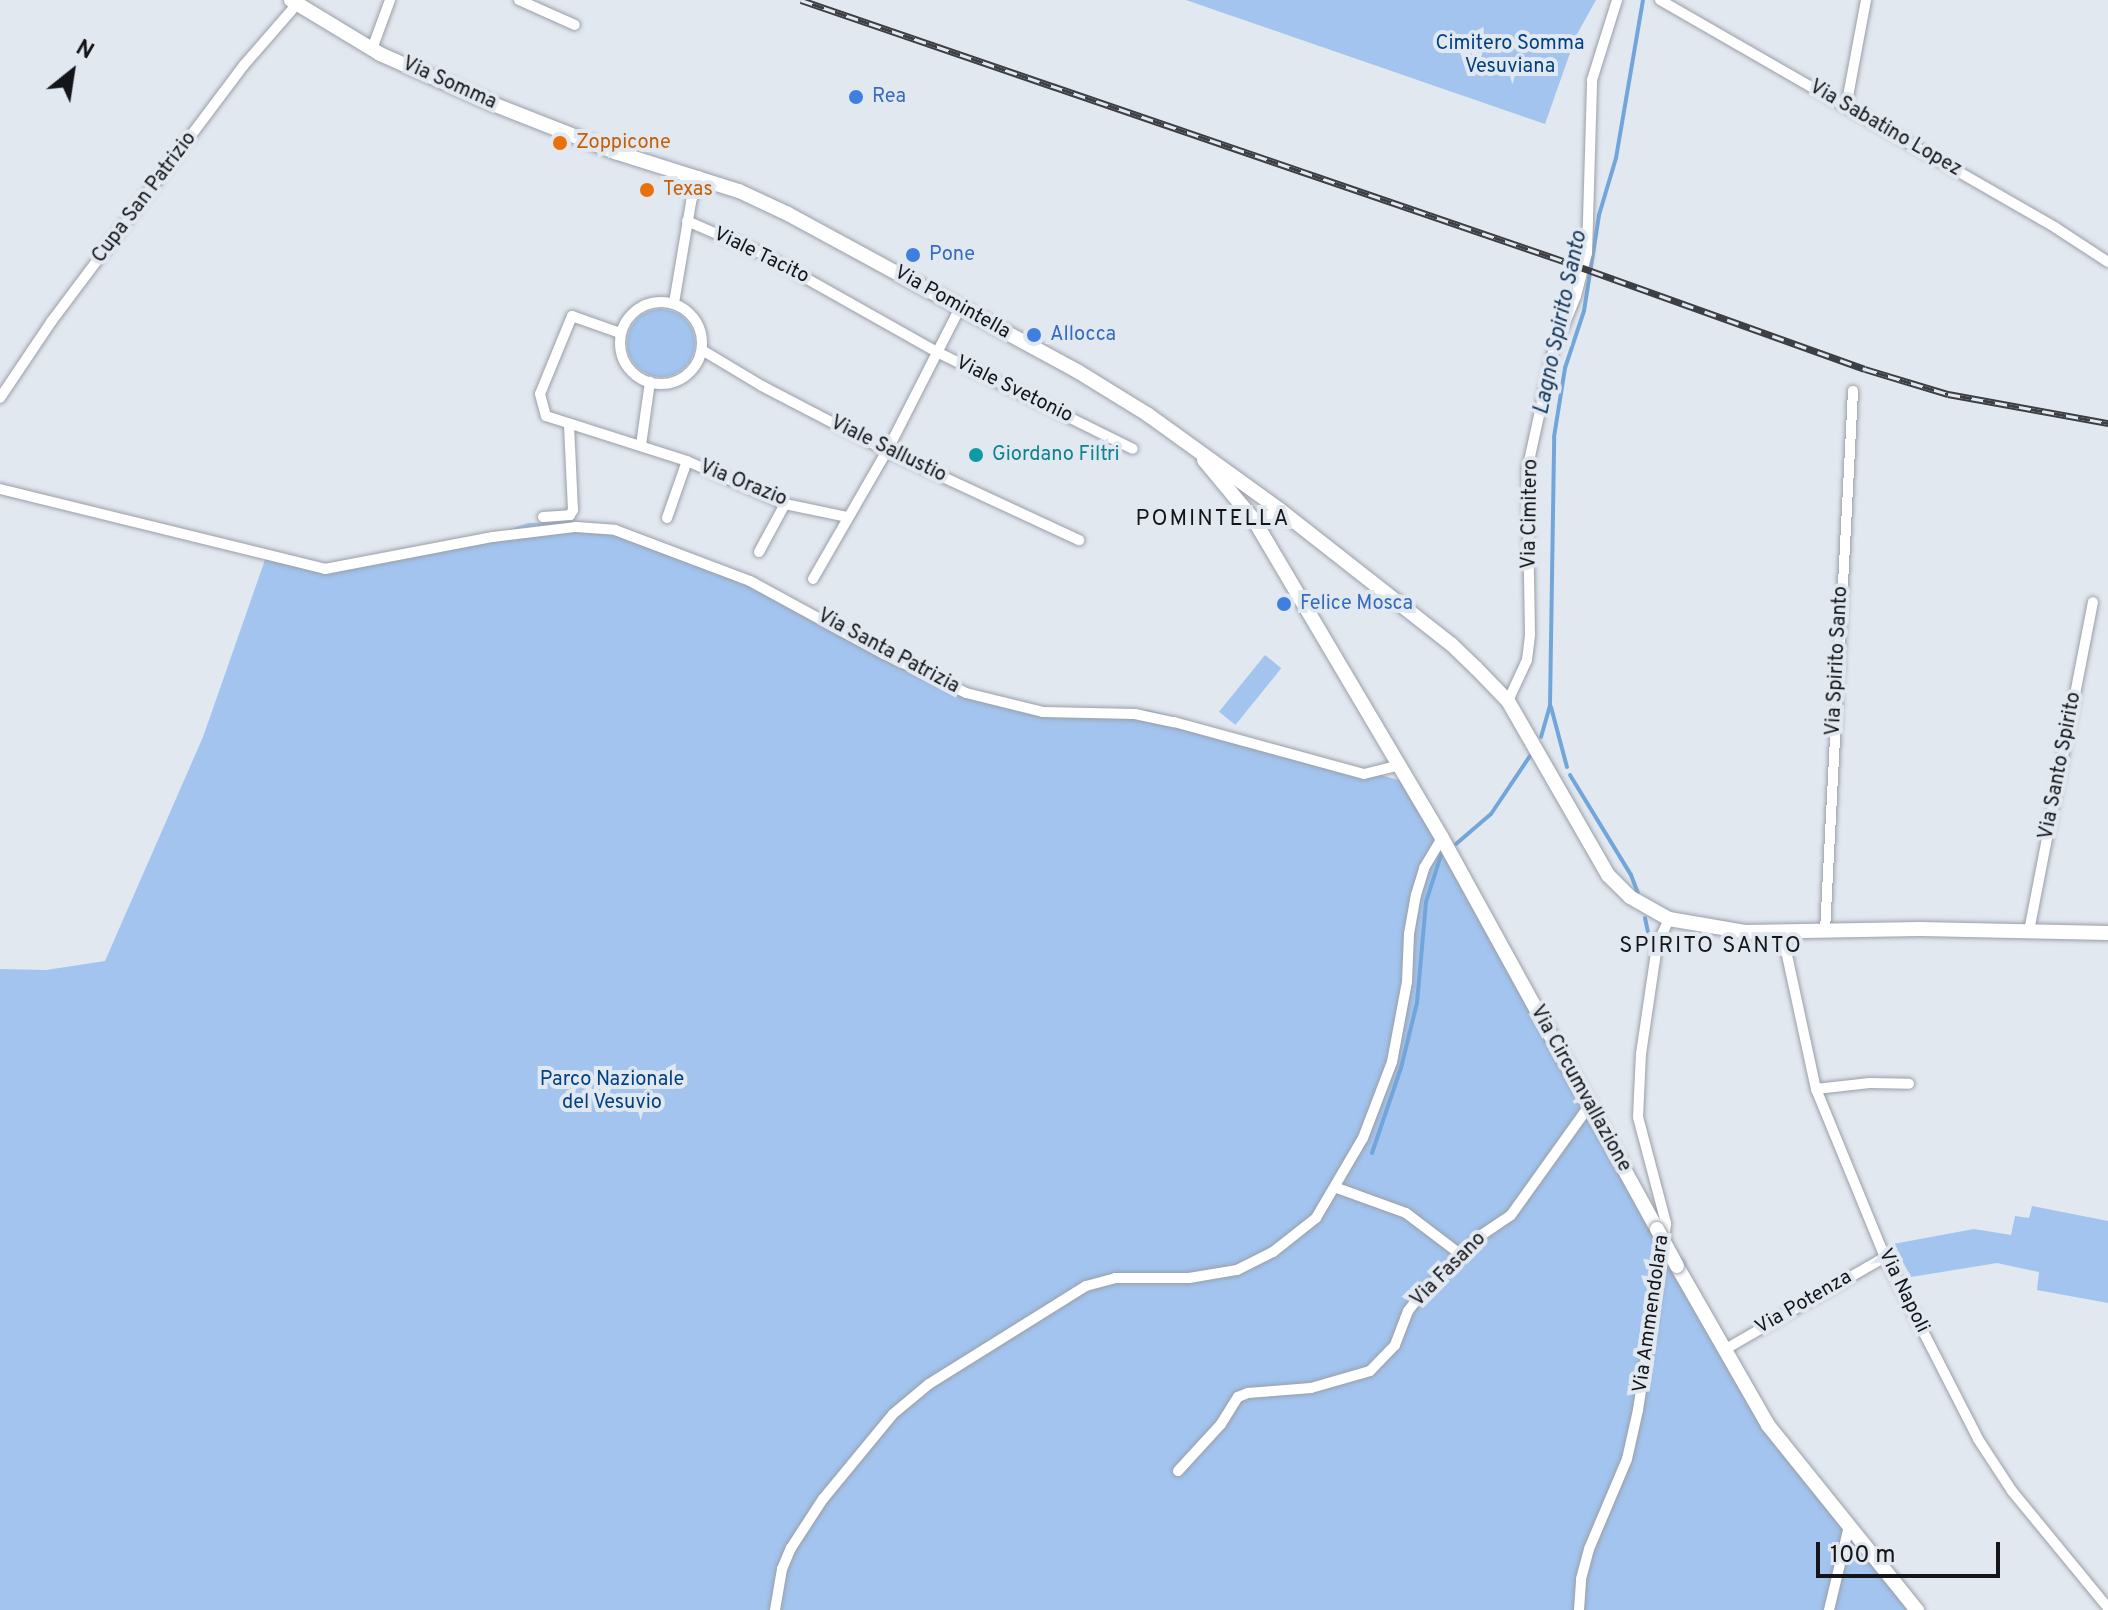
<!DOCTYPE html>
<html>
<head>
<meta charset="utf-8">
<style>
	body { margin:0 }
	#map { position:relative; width:2108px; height:1610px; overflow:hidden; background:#e2e8f0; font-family:Overpass,sans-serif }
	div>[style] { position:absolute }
	.green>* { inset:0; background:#a2c4ef; transform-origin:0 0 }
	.round { border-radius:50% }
	.stream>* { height:4px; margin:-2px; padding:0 2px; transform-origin:2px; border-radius:2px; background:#72a6db }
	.roads { filter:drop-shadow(0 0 2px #9a9fa7) drop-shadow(0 0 2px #9a9fa7) }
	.street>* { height:10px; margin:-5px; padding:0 5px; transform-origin:5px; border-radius:5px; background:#fff }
	.street>.ring { margin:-5px; padding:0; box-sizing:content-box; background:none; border:10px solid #fff; border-radius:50% }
	.secondary>* { height:14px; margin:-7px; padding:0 7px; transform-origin:7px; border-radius:7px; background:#fff }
	.rail>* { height:7px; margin-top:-3.5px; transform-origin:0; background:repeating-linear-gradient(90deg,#e2e8f0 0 12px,#3c3f43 0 24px); box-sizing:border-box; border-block:2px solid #3c3f43 }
	.bridges { filter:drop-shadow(0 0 2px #9a9fa7) drop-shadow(0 0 2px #9a9fa7) }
	.secondary-bridge>* { height:14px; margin:-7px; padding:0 7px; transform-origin:7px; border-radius:7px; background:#fff }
	.dots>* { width:22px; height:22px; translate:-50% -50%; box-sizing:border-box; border:4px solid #e2e8f0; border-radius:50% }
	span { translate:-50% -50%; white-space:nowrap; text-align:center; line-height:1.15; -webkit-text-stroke:8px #e2e8f0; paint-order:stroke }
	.park-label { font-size:20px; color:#004183 }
	.street-label { font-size:20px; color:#131518 }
	.shop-label { font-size:20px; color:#366cbe }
	.left { translate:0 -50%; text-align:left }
	.food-label { font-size:20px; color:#c56008 }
	.culture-label { font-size:20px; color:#0d838f }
	.water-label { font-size:22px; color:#13385c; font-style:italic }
	.neighbourhood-label { font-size:22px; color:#131518; letter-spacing:2px }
	.north { position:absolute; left:32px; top:32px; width:80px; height:80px; -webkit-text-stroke:6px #e2e8f0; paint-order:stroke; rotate:30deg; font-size:22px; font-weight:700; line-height:32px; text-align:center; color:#131518 }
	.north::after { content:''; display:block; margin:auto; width:28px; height:36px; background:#131518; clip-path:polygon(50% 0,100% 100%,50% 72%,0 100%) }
	.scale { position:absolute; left:1816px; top:1542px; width:184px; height:36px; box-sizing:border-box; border:4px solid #131518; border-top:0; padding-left:10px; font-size:24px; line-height:28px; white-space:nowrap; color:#131518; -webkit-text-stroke:6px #e2e8f0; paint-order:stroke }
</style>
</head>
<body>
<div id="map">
	<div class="green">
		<div style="clip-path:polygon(1186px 0,1596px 0,1576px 36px,1545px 124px)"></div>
		<div class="round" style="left:627px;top:309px;width:68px;height:68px"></div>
		<div style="clip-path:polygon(570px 522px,624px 529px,757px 581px,919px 669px,992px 699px,1079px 712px,1148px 710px,1420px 786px,1779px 1435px,1922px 1610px,0 1610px,0 969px,46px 970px,105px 961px,203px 737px,266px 557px,326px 568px,505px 531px,528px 523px)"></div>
		<div style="left:1265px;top:655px;width:21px;height:73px;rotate:39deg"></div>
		<div style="clip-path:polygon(2032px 1206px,2108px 1221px,2108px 1303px,2037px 1290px,2039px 1272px,1997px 1263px,1911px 1277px,1893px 1244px,1974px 1229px,2011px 1235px,2015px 1216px,2029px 1218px)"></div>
	</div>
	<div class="stream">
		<div style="left:1551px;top:707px;width:62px;rotate:75.1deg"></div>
		<div style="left:1541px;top:737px;width:33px;rotate:-74deg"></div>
		<div style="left:1550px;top:705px;width:268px;rotate:-89.1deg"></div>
		<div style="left:1554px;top:437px;width:70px;rotate:-80.9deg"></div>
		<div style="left:1565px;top:368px;width:60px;rotate:-71.6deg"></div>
		<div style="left:1584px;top:311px;width:97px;rotate:-81.1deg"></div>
		<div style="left:1599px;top:215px;width:59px;rotate:-73.4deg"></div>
		<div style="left:1616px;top:158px;width:160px;rotate:-80.3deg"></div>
		<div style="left:1570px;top:775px;width:117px;rotate:58.6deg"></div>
		<div style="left:1631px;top:875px;width:19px;rotate:69deg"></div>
		<div style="left:1456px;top:844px;width:46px;rotate:-40.6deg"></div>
		<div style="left:1491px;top:814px;width:70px;rotate:-56.1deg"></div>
		<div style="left:1645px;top:918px;width:25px;rotate:78deg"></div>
		<div style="left:1372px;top:1153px;width:90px;rotate:-71.2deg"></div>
		<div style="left:1401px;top:1068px;width:67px;rotate:-76.2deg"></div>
		<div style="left:1417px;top:1003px;width:101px;rotate:-84.9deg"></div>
		<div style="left:1426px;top:902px;width:49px;rotate:-72.3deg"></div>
	</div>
	<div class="roads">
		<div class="street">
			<div style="left:519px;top:0;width:61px;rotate:24.1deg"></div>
			<div style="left:1660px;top:0;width:457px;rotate:29.9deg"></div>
			<div style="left:2056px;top:228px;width:62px;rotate:33.2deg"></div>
			<div style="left:372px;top:49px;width:52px;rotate:-69.8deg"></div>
			<div style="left:1846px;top:107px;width:109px;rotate:-79.4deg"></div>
			<div style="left:687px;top:221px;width:83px;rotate:23.5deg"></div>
			<div style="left:763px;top:254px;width:202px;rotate:29.4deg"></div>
			<div style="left:939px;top:353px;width:216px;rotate:26.3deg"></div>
			<div class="ring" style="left:620px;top:302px;width:72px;height:72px"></div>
			<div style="left:674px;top:303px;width:102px;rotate:-80.4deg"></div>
			<div style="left:691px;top:202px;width:27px;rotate:-73deg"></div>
			<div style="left:620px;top:333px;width:51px;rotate:-160.5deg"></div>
			<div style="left:572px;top:316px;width:84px;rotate:112.3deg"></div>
			<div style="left:540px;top:394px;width:23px;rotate:75deg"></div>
			<div style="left:546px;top:416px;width:148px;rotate:17.7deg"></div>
			<div style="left:687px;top:461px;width:107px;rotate:23.7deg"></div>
			<div style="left:785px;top:504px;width:63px;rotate:11.8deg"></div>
			<div style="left:702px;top:350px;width:70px;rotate:31deg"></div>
			<div style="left:762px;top:386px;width:141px;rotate:27.5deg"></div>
			<div style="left:887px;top:451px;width:212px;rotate:24.9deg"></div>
			<div style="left:0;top:398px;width:92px;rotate:-56.1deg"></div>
			<div style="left:51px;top:322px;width:321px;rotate:-53.1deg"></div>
			<div style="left:244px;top:65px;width:81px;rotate:-49deg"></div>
			<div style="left:641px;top:445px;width:64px;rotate:-81.9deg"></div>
			<div style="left:0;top:489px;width:335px;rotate:13.8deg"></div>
			<div style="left:325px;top:569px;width:171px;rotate:-10.8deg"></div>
			<div style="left:493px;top:537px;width:84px;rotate:-6.9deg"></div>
			<div style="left:576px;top:527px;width:39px;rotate:4deg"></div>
			<div style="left:615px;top:530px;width:144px;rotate:20.7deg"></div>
			<div style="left:750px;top:581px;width:153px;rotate:28.6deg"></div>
			<div style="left:884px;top:654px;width:91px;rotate:25.4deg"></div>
			<div style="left:966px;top:693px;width:79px;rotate:13.9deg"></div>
			<div style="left:1043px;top:712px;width:92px;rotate:1.2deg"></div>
			<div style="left:1135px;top:714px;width:40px;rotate:12deg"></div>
			<div style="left:1174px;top:722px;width:197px;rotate:15.3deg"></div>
			<div style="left:1364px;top:774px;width:36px;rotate:-14deg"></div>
			<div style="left:543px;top:517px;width:27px;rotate:-4deg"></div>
			<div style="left:570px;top:515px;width:6px;rotate:-59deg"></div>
			<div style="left:573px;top:510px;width:84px;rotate:-92.7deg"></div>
			<div style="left:667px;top:518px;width:60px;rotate:-70.7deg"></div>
			<div style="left:759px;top:552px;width:55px;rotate:-61.6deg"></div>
			<div style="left:813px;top:579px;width:148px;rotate:-60deg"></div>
			<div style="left:887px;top:451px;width:161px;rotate:-63deg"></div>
			<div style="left:1508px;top:701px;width:45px;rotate:-65.1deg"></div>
			<div style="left:1527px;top:660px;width:26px;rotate:-83deg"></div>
			<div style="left:1530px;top:634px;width:164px;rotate:-91deg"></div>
			<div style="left:1527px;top:470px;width:121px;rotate:-77.6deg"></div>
			<div style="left:1553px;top:352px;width:61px;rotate:-67.7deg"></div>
			<div style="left:1576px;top:296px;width:44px;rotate:-75.7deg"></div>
			<div style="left:1587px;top:253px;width:173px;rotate:-88.3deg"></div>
			<div style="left:1592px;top:80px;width:84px;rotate:-72.6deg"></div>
			<div style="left:1825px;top:931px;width:541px;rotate:-87.03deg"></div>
			<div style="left:2029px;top:931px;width:335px;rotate:-79deg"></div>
			<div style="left:1782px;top:932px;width:161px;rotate:77.8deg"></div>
			<div style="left:1816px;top:1089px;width:182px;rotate:67.7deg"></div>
			<div style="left:1885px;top:1257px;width:204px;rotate:62.9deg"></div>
			<div style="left:1978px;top:1439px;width:62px;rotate:56.8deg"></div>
			<div style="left:2012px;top:1491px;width:151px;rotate:50.6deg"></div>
			<div style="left:1816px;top:1089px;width:54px;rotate:-6.3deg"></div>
			<div style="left:1870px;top:1083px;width:39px;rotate:1deg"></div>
			<div style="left:1337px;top:1188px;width:73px;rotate:19.9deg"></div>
			<div style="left:1406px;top:1213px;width:68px;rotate:37.2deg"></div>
			<div style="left:1724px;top:1350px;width:186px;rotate:-30deg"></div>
			<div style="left:1178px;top:1471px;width:64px;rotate:-47.5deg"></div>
			<div style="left:1221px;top:1424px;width:32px;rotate:-58deg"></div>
			<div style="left:1238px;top:1397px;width:11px;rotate:-22deg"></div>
			<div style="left:1248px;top:1393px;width:63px;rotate:-4.5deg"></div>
			<div style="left:1311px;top:1388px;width:61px;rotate:-16.1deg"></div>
			<div style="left:1370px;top:1371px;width:36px;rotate:-46deg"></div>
			<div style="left:1395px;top:1345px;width:36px;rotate:-69deg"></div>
			<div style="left:1408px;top:1311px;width:18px;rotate:-52deg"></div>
			<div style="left:1419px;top:1297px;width:86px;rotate:-45deg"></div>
			<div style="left:1480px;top:1236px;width:37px;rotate:-34deg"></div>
			<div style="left:1511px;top:1215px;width:134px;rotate:-54.4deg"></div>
			<div style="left:775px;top:1610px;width:42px;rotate:-80.3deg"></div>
			<div style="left:782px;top:1569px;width:23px;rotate:-67deg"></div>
			<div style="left:791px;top:1548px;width:59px;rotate:-56.9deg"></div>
			<div style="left:823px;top:1499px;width:110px;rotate:-50.5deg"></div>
			<div style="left:893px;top:1414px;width:47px;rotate:-39.8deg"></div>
			<div style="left:929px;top:1384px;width:185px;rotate:-32deg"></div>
			<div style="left:1086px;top:1286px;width:30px;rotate:-15deg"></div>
			<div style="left:1115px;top:1278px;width:74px"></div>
			<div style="left:1189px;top:1278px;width:49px;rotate:-9.5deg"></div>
			<div style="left:1237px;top:1270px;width:40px;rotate:-26.6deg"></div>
			<div style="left:1273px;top:1252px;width:55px;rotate:-38.3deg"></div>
			<div style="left:1316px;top:1218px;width:93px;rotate:-59.6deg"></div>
			<div style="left:1363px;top:1138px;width:81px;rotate:-69.1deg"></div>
			<div style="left:1392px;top:1062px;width:81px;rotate:-79.4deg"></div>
			<div style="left:1407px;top:982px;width:48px;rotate:-87.6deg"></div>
			<div style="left:1409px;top:934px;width:40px;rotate:-80deg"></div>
			<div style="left:1416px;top:895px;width:28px;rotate:-73deg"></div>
			<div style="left:1424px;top:868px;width:35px;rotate:-59deg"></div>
			<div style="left:1579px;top:1610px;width:31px;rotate:-86deg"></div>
			<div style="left:1581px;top:1579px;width:31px;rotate:-75deg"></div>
			<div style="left:1589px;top:1549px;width:98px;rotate:-67.1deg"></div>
			<div style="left:1627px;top:1459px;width:50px;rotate:-77.3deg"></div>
			<div style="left:1638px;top:1410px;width:152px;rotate:-81.3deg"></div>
			<div style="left:1661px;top:1260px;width:37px;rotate:-82deg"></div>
			<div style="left:1666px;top:1223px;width:110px;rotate:-104.8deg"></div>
			<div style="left:1638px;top:1117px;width:63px;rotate:-87.3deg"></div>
			<div style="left:1641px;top:1054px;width:110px;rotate:-81.6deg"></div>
			<div style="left:1657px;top:945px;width:29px;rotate:-65deg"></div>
			<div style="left:1829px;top:1610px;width:86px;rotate:-76.6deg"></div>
		</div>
		<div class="secondary">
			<div style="left:291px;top:0;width:104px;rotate:31.2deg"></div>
			<div style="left:380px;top:54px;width:124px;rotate:23.9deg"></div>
			<div style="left:493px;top:104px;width:131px;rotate:21.5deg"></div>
			<div style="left:615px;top:152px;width:130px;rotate:17.5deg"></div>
			<div style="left:739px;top:191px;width:54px;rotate:25.1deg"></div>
			<div style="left:788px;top:214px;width:329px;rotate:28.5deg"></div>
			<div style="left:1077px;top:371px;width:82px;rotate:31.6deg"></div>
			<div style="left:1147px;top:414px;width:164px;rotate:35.8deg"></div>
			<div style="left:1280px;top:510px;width:217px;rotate:38.1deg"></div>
			<div style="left:1451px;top:644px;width:35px;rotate:44deg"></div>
			<div style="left:1476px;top:668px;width:46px;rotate:45.9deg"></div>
			<div style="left:1508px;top:701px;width:201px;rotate:60.1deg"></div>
			<div style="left:1608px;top:875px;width:31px;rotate:45deg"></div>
			<div style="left:1630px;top:897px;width:45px;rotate:29.4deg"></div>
			<div style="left:1669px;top:919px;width:77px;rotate:9.7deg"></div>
			<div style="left:1745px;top:932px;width:175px;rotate:-1deg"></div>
			<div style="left:1920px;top:929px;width:188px;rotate:1.2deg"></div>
			<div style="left:1204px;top:460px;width:78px;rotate:50.2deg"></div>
			<div style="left:1254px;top:520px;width:8px;rotate:23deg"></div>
			<div style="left:1261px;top:523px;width:11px;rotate:-34deg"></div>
			<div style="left:1254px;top:520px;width:369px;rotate:59.4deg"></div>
			<div style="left:1442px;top:838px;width:446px;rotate:61.2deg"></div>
			<div style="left:1677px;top:1266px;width:183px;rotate:60.2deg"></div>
			<div style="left:1768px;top:1425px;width:238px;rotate:51.2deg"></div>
		</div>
	</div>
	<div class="rail">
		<div style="left:801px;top:0;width:812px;rotate:18.9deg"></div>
		<div style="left:1569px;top:263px;width:314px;rotate:19.7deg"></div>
		<div style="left:1865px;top:369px;width:87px;rotate:16.8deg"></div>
		<div style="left:1948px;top:394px;width:163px;rotate:10.3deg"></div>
	</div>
	<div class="bridges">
		<div class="secondary-bridge">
			<div style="left:1657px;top:1229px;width:42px;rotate:61.6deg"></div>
		</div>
	</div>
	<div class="dots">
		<div style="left:856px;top:97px;background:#3f7fe0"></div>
		<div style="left:560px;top:143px;background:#e8710a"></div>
		<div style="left:647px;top:190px;background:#e8710a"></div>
		<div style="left:913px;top:255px;background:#3f7fe0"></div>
		<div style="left:1034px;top:335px;background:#3f7fe0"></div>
		<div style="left:976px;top:455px;background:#0f9aa8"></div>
		<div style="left:1284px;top:604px;background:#3f7fe0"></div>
	</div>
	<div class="park-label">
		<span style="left:1510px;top:56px">Cimitero Somma<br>Vesuviana</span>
		<span style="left:612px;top:1092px">Parco Nazionale<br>del Vesuvio</span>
	</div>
	<div class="street-label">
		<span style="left:449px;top:84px;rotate:24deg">Via Somma</span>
		<span style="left:1885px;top:129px;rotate:30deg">Via Sabatino Lopez</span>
		<span style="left:145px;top:198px;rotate:-53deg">Cupa San Patrizio</span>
		<span style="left:761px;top:256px;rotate:26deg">Viale Tacito</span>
		<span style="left:952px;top:303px;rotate:29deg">Via Pomintella</span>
		<span style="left:1014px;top:390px;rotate:26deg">Viale Svetonio</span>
		<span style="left:888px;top:450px;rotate:26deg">Viale Sallustio</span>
		<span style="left:743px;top:484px;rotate:22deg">Via Orazio</span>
		<span style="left:1531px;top:514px;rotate:-89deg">Via Cimitero</span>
		<span style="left:888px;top:652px;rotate:28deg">Via Santa Patrizia</span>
		<span style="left:1838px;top:661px;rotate:-87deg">Via Spirito Santo</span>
		<span style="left:2061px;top:766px;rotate:-79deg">Via Santo Spirito</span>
		<span style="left:1580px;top:1089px;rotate:61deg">Via Circumvallazione</span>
		<span style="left:1449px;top:1270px;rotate:-45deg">Via Fasano</span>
		<span style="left:1903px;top:1291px;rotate:64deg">Via Napoli</span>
		<span style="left:1804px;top:1303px;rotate:-30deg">Via Potenza</span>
		<span style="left:1652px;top:1314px;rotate:-82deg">Via Ammendolara</span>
	</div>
	<div class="shop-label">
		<span class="left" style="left:872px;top:97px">Rea</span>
		<span class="left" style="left:929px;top:255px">Pone</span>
		<span class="left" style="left:1050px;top:335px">Allocca</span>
		<span class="left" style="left:1300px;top:604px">Felice Mosca</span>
	</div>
	<div class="food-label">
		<span class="left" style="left:576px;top:143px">Zoppicone</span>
		<span class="left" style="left:663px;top:190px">Texas</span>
	</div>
	<div class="culture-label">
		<span class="left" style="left:992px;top:455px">Giordano Filtri</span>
	</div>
	<div class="water-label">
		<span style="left:1561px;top:323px;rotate:-78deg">Lagno Spirito Santo</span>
	</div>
	<div class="neighbourhood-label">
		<span style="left:1213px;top:520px">POMINTELLA</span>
		<span style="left:1711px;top:947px">SPIRITO SANTO</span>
	</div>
	<div class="north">N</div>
	<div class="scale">100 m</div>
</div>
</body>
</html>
